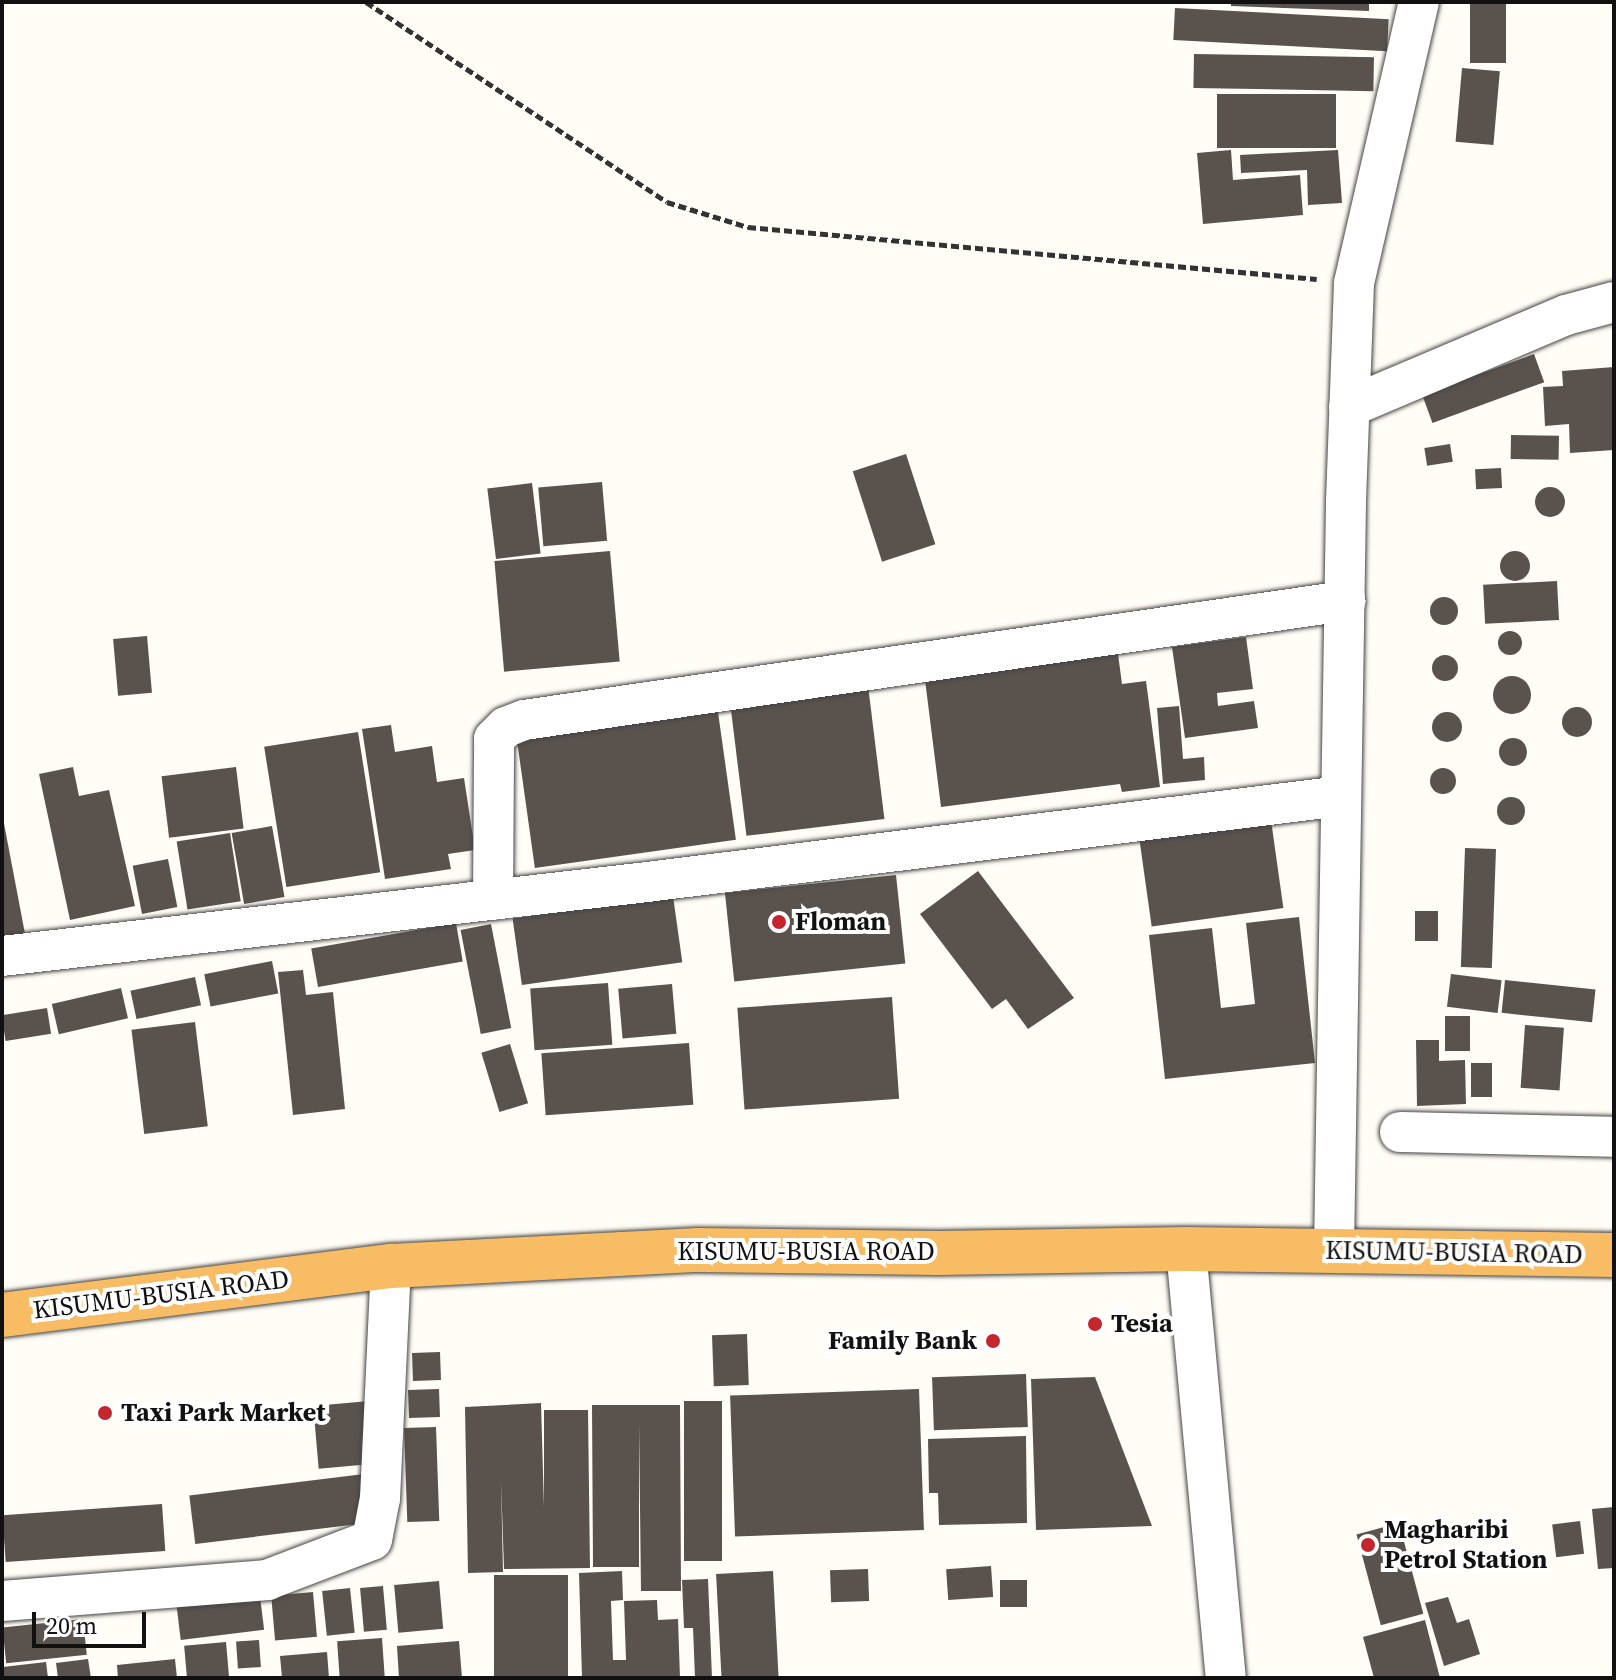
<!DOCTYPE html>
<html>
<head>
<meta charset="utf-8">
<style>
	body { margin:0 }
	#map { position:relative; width:1616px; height:1680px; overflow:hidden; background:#fffdf5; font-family:"Source Serif 4",serif }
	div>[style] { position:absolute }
	.building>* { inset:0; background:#5a524d; transform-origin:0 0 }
	.round { border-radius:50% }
	.path>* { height:5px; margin-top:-2.5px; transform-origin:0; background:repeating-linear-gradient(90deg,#333 0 8px,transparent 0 12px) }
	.roads { filter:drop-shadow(0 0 2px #444) drop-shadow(0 0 2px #444) }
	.minor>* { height:40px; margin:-20px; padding:0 20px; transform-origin:20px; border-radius:20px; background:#fff }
	.trunk>* { height:44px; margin:-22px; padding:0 22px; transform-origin:22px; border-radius:22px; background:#f7bc64 }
	.dots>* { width:22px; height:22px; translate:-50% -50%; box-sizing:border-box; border:4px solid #fff; border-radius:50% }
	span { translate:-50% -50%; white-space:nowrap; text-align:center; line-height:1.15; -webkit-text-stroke:8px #fff; paint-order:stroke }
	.poi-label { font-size:26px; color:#111; font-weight:700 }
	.left { translate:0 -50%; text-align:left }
	.right { translate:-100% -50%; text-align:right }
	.street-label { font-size:26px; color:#111 }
	.frame { position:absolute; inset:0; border:4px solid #111; pointer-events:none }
	.scale { position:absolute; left:32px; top:1612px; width:114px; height:36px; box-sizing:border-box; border:4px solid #111; border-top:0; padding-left:10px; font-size:24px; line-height:28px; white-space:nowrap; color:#111; -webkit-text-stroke:6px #fff; paint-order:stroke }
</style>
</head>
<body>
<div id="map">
	<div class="building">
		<div style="clip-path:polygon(1231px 2px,1369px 2px,1369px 11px,1231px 6px)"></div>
		<div style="left:1470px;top:2px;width:36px;height:61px"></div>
		<div style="left:1175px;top:8px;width:214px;height:32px;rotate:3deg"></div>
		<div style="left:1194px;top:54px;width:180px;height:34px;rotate:1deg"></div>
		<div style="left:1462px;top:68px;width:38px;height:74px;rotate:5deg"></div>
		<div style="left:1217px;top:94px;width:119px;height:54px"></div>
		<div style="clip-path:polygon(1231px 150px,1233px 180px,1300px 175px,1303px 215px,1203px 224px,1197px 153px)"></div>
		<div style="clip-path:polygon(1338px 150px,1342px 203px,1308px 205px,1307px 170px,1241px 173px,1240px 155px)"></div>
		<div style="left:1534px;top:354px;width:30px;height:119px;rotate:70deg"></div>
		<div style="clip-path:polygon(1614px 367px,1614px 450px,1570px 453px,1569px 424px,1545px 426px,1543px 387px,1563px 386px,1562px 371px)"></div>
		<div style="left:1511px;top:435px;width:48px;height:24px;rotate:1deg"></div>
		<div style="left:1450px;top:444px;width:18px;height:26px;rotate:81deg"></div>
		<div style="left:906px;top:454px;width:95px;height:56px;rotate:72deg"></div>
		<div style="left:1501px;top:468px;width:20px;height:26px;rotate:87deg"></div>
		<div style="left:602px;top:482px;width:59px;height:64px;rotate:85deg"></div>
		<div style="left:532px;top:483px;width:71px;height:45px;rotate:83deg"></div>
		<div class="round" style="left:1535px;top:487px;width:30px;height:30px"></div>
		<div class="round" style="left:1500px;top:551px;width:30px;height:30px"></div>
		<div style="left:610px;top:551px;width:111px;height:116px;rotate:85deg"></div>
		<div style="left:1557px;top:581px;width:39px;height:74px;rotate:87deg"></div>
		<div class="round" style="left:1430px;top:597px;width:28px;height:28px"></div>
		<div class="round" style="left:1498px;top:631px;width:24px;height:24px"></div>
		<div style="left:147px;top:636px;width:57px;height:34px;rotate:85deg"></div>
		<div style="clip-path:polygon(1246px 637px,1253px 689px,1217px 693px,1218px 706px,1254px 701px,1258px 728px,1185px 738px,1172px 647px)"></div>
		<div style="clip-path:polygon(1118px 654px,1122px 684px,1146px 681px,1160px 787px,1122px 792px,1120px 784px,941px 807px,925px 680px)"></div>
		<div class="round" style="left:1432px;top:655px;width:26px;height:26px"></div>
		<div class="round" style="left:1493px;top:676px;width:38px;height:38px"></div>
		<div style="left:867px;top:677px;width:143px;height:139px;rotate:83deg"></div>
		<div style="left:717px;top:705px;width:136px;height:203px;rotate:82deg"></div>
		<div style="clip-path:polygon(1179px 706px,1183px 759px,1204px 757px,1205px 780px,1163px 784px,1157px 708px)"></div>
		<div class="round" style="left:1562px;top:707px;width:30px;height:30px"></div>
		<div class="round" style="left:1432px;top:712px;width:30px;height:30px"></div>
		<div style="clip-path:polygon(391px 725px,395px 752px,432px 746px,437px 782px,464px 778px,475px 850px,448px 854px,451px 869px,385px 879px,362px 729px)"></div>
		<div style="left:358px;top:732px;width:142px;height:95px;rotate:81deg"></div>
		<div class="round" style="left:1499px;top:738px;width:28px;height:28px"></div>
		<div style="clip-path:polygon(73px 767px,79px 796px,109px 790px,135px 906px,70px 920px,39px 774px)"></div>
		<div style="left:236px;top:767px;width:62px;height:75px;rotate:83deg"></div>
		<div class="round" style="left:1430px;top:768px;width:26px;height:26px"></div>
		<div class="round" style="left:1497px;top:797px;width:28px;height:28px"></div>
		<div style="clip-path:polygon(2px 813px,26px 939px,2px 943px)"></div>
		<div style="left:1270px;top:813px;width:96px;height:133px;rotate:82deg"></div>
		<div style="left:272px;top:826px;width:72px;height:41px;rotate:80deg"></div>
		<div style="left:230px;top:833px;width:69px;height:54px;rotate:81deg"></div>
		<div style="left:1465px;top:848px;width:31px;height:119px;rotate:2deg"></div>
		<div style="left:168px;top:859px;width:49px;height:36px;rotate:79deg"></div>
		<div style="clip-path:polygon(978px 871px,1074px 998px,1028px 1029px,1006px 999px,992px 1009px,920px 914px)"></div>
		<div style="left:896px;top:875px;width:89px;height:172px;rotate:84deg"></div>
		<div style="left:673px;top:896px;width:67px;height:162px;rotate:82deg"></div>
		<div style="left:1415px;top:911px;width:23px;height:30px"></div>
		<div style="clip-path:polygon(1299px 917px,1315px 1063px,1165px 1079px,1149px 935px,1212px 928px,1221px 1008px,1255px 1004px,1246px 923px)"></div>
		<div style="left:456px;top:923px;width:39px;height:147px;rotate:80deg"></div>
		<div style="left:491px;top:924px;width:106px;height:31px;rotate:79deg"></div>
		<div style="left:272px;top:961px;width:33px;height:69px;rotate:79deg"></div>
		<div style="clip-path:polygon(303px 970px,306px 995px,333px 992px,345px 1109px,293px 1115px,278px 972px)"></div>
		<div style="left:1451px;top:974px;width:51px;height:33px;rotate:7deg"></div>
		<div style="left:195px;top:977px;width:29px;height:66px;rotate:78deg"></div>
		<div style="left:1505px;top:980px;width:91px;height:33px;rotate:6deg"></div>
		<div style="left:608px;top:983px;width:62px;height:78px;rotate:86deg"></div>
		<div style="left:672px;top:984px;width:50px;height:54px;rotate:85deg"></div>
		<div style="left:121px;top:988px;width:31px;height:71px;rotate:77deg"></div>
		<div style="left:892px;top:997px;width:102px;height:155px;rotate:86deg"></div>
		<div style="left:47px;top:1008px;width:26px;height:46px;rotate:81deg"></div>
		<div style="left:1445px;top:1016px;width:25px;height:35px"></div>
		<div style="left:195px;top:1022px;width:105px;height:64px;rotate:83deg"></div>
		<div style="left:1525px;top:1025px;width:39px;height:63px;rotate:4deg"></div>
		<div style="clip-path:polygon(1416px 1040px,1439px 1040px,1439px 1061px,1465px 1060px,1466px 1104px,1417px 1106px)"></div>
		<div style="left:689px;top:1043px;width:62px;height:148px;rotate:86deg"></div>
		<div style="left:510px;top:1044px;width:62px;height:30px;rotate:73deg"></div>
		<div style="left:1471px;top:1063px;width:21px;height:34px"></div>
		<div style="left:747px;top:1334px;width:51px;height:35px;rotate:88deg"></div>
		<div style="left:440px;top:1352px;width:28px;height:28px;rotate:88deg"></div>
		<div style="left:1026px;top:1374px;width:53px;height:94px;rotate:88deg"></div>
		<div style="clip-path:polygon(1095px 1377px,1152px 1526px,1036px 1530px,1031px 1379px)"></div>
		<div style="left:439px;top:1389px;width:28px;height:31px;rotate:88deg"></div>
		<div style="left:919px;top:1389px;width:141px;height:189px;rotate:88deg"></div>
		<div style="left:369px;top:1401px;width:63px;height:56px;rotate:85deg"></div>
		<div style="left:684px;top:1401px;width:38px;height:160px"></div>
		<div style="clip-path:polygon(541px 1403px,544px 1507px,544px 1410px,588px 1410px,590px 1568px,504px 1569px,501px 1480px,503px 1572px,468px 1573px,465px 1407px)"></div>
		<div style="clip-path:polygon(592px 1405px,680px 1405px,681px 1591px,641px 1591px,639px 1423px,639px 1567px,593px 1567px)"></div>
		<div style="left:436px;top:1427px;width:94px;height:32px;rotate:88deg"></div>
		<div style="clip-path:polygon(1026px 1436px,1027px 1523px,939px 1525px,938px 1493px,929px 1493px,928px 1439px)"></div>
		<div style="left:364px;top:1474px;width:49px;height:176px;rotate:83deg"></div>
		<div style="left:162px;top:1504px;width:47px;height:160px;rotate:86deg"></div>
		<div style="clip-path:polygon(1614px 1507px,1614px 1568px,1598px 1569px,1592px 1509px)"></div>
		<div style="left:1580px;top:1521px;width:33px;height:28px;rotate:83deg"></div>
		<div style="left:1399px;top:1523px;width:94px;height:44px;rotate:75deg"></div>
		<div style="left:991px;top:1566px;width:31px;height:45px;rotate:86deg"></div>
		<div style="left:868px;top:1569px;width:32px;height:38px;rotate:88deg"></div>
		<div style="clip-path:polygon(622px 1571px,623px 1600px,611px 1601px,613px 1660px,626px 1660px,624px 1601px,657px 1600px,658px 1620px,678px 1619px,680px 1678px,582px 1678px,579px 1573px)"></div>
		<div style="left:773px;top:1571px;width:107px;height:57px;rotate:87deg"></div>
		<div style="left:494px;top:1575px;width:74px;height:103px"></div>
		<div style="clip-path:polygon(708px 1579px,712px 1678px,695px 1678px,693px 1628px,684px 1628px,682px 1580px)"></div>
		<div style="left:1027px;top:1580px;width:27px;height:27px;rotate:90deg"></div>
		<div style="left:439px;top:1581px;width:48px;height:45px;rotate:85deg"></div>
		<div style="left:383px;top:1586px;width:44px;height:23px;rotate:85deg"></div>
		<div style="left:259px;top:1588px;width:42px;height:84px;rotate:83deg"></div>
		<div style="left:350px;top:1588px;width:45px;height:28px;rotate:84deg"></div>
		<div style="left:313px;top:1592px;width:45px;height:42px;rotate:85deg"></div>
		<div style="clip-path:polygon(1448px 1597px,1457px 1623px,1469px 1619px,1480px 1654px,1444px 1666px,1425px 1603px)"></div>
		<div style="left:83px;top:1619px;width:36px;height:81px;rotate:84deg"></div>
		<div style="clip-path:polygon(1425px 1620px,1440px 1678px,1374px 1678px,1363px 1637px)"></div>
		<div style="left:382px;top:1638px;width:40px;height:45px;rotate:86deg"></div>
		<div style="left:259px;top:1640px;width:27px;height:23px;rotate:86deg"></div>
		<div style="clip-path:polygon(459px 1641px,462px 1678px,399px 1678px,397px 1646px)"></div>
		<div style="left:226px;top:1642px;width:36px;height:42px;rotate:85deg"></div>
		<div style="clip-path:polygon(327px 1652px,329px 1678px,282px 1678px,280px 1656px)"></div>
		<div style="clip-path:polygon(88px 1659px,91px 1678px,58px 1678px,56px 1663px)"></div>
		<div style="clip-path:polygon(175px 1659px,177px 1678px,118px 1678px,117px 1665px)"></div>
		<div style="clip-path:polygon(46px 1662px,48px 1678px,4px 1678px,3px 1667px)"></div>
	</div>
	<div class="path">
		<div style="left:366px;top:2px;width:361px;rotate:33.6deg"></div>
		<div style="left:667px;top:202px;width:85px;rotate:17.2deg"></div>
		<div style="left:748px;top:227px;width:571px;rotate:5.22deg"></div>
	</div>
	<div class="roads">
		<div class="minor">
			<div style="left:1349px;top:407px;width:236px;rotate:-23deg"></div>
			<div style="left:1566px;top:315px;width:50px;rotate:-15.2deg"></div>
			<div style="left:493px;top:900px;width:161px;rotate:-89.6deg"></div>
			<div style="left:494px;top:739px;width:17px;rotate:-45deg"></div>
			<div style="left:506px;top:727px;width:19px;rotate:-21deg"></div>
			<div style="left:524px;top:720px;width:830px;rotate:-8.25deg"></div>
			<div style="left:2px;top:956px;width:649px;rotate:-6.54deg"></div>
			<div style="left:647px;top:882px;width:699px;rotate:-7.06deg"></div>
			<div style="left:1400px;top:1132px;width:214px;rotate:1.3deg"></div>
			<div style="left:1186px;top:1249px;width:431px;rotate:84.7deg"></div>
			<div style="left:1334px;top:1251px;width:750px;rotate:-89.08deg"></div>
			<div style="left:1346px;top:501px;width:218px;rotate:-87.9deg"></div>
			<div style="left:1354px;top:283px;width:288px;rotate:-77deg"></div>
			<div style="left:2px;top:1601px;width:266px;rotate:-4.5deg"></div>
			<div style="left:267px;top:1580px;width:112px;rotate:-20.9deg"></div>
			<div style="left:372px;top:1540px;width:43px;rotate:-79.2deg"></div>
			<div style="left:380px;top:1498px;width:232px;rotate:-87.3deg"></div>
		</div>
		<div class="trunk">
			<div style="left:2px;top:1315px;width:392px;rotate:-7.2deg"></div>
			<div style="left:391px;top:1266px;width:308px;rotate:-3deg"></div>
			<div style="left:699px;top:1250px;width:239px;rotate:0.7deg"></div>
			<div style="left:938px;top:1253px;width:248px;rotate:-0.9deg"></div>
			<div style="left:1186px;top:1249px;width:428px;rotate:0.8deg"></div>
		</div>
	</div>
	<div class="dots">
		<div style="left:779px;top:922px;background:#c4262e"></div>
		<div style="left:1095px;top:1324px;background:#c4262e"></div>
		<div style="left:993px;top:1341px;background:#c4262e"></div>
		<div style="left:105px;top:1413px;background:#c4262e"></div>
		<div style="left:1368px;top:1545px;background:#c4262e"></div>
	</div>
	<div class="poi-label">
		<span class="left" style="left:795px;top:922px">Floman</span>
		<span class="left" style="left:1111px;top:1324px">Tesia</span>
		<span class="right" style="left:977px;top:1341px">Family Bank</span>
		<span class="left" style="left:121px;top:1413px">Taxi Park Market</span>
		<span class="left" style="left:1384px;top:1545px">Magharibi<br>Petrol Station</span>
	</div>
	<div class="street-label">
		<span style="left:806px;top:1252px">KISUMU-BUSIA ROAD</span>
		<span style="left:1454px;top:1253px;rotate:1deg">KISUMU-BUSIA ROAD</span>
		<span style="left:161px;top:1295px;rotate:-7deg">KISUMU-BUSIA ROAD</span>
	</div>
	<div class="frame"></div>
	<div class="scale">20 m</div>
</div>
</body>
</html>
